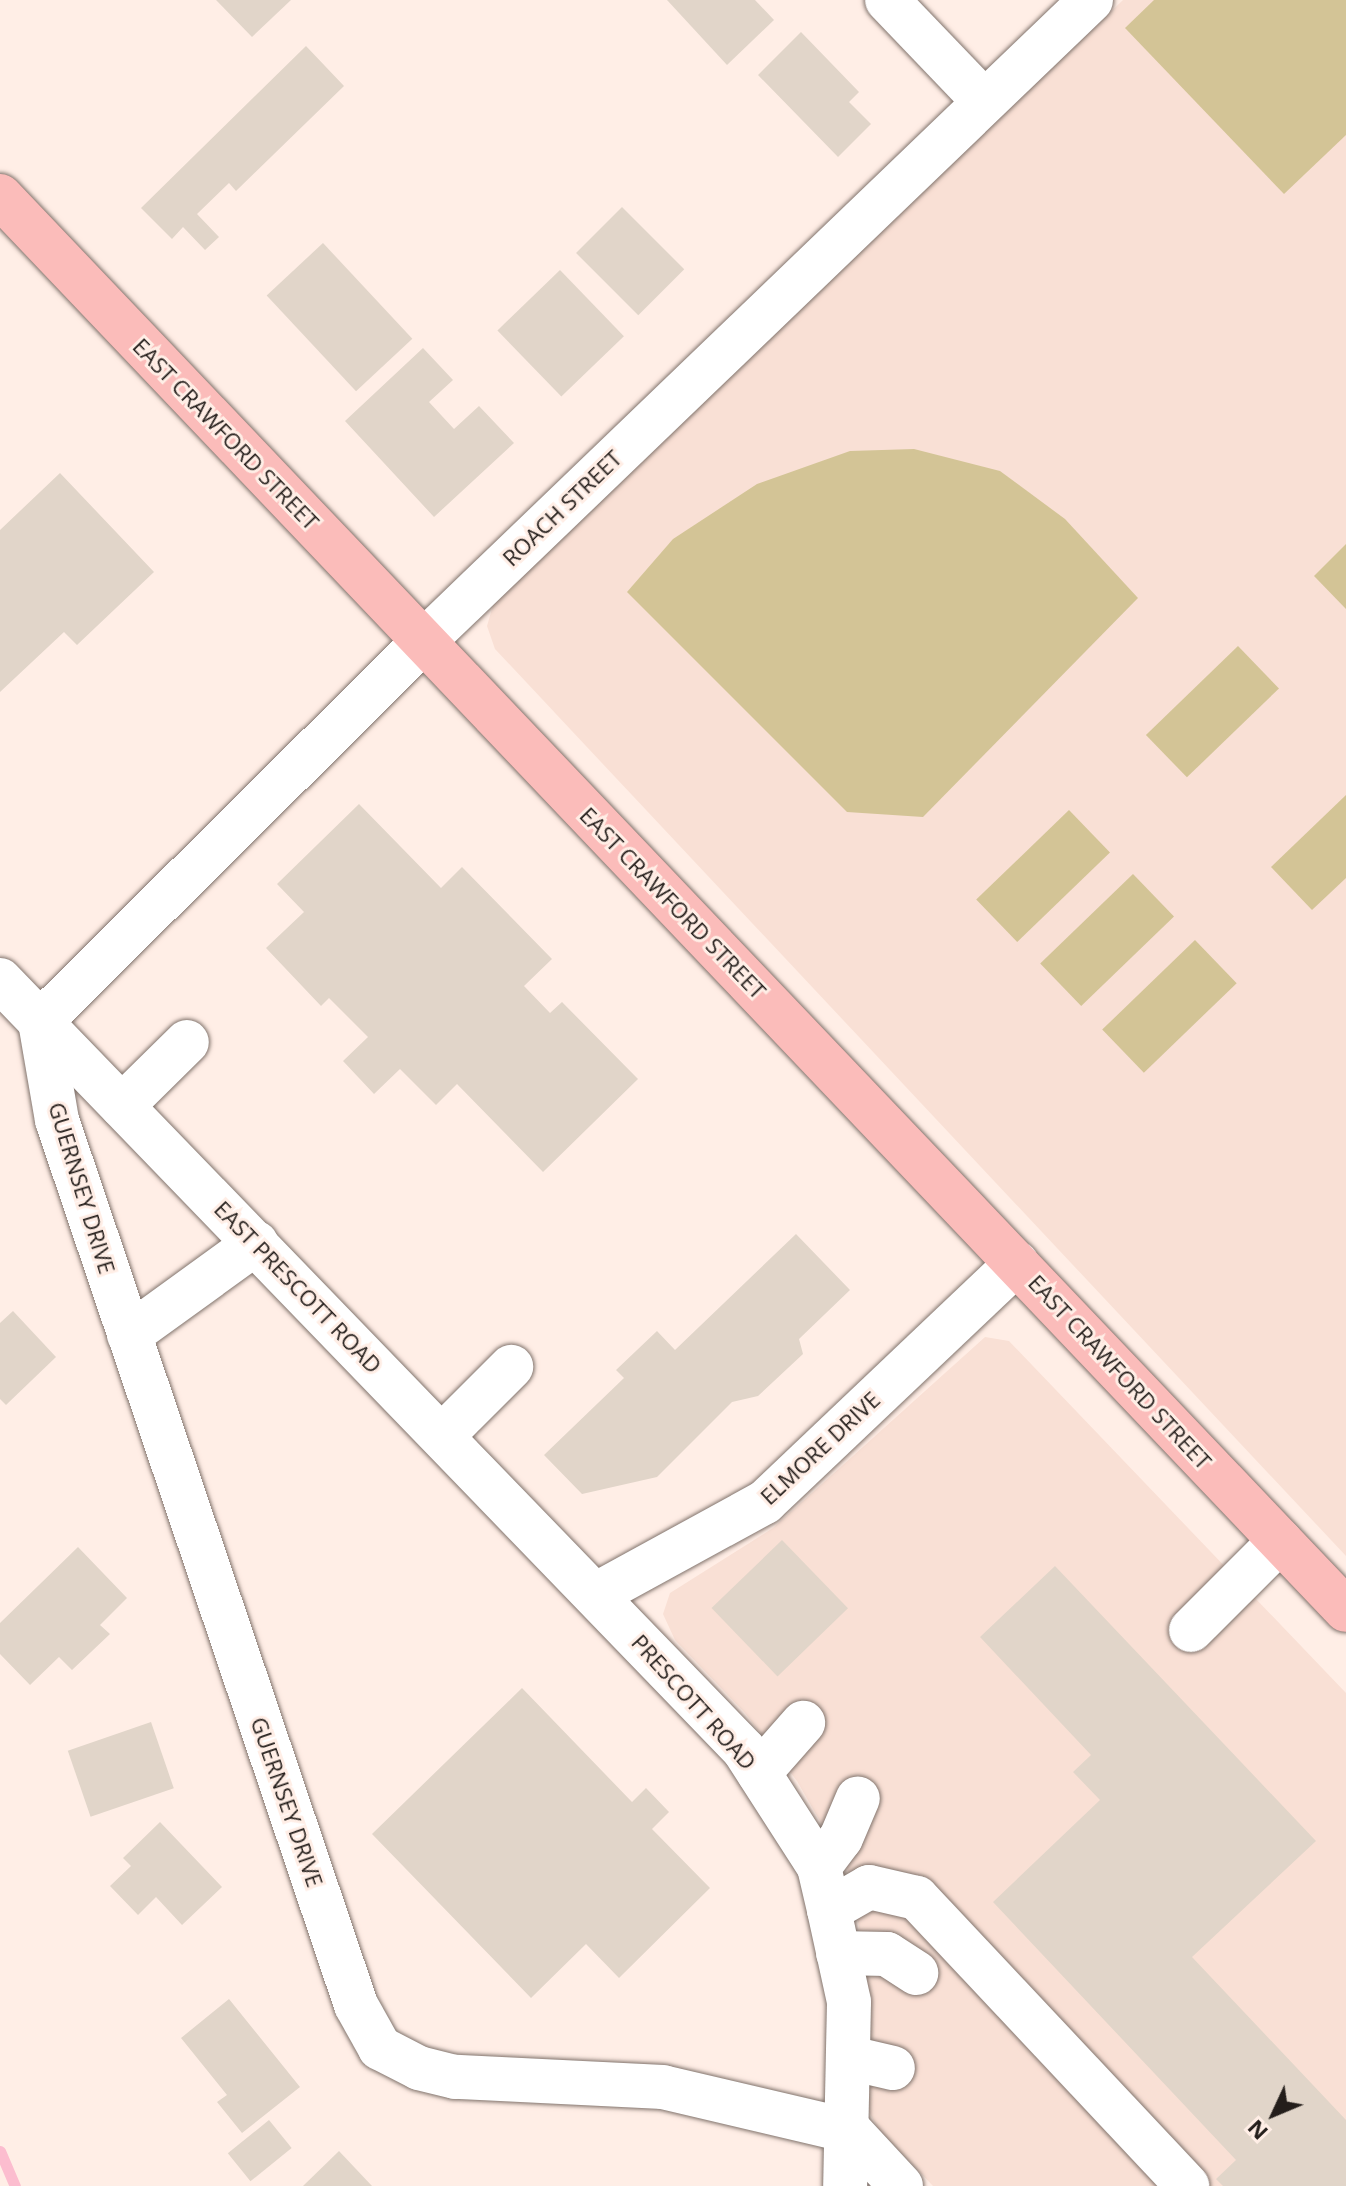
<!DOCTYPE html>
<html>
<head>
<meta charset="utf-8">
<style>
	body { margin:0 }
	#map { position:relative; width:1346px; height:2186px; overflow:hidden; background:#ffeee6; font-family:"Open Sans",sans-serif }
	div>[style] { position:absolute }
	.built>* { inset:0; background:#f9e0d5 }
	.green>* { inset:0; background:#d3c496; transform-origin:0 0 }
	.stream>* { height:11px; margin:-5.5px; padding:0 5.5px; transform-origin:5.5px; border-radius:5.5px; background:#fcbdcf }
	.building>* { inset:0; background:#e1d5c9; transform-origin:0 0 }
	.roads { filter:drop-shadow(0 0 2px #81736c) drop-shadow(0 0 2px #81736c) }
	.minor>* { height:44px; margin:-22px; padding:0 22px; transform-origin:22px; border-radius:22px; background:#fff }
	.major>* { height:44px; margin:-22px; padding:0 22px; transform-origin:22px; border-radius:22px; background:#fbbcba }
	span { translate:-50% -50%; white-space:nowrap; text-align:center; line-height:1.15; -webkit-text-stroke:6px #ffeee6; paint-order:stroke }
	.street-label { font-size:22px; color:#241e1b }
	.north { position:absolute; left:1234px; top:2074px; width:80px; height:80px; -webkit-text-stroke:6px #ffeee6; paint-order:stroke; rotate:226deg; font-size:22px; font-weight:700; line-height:32px; text-align:center; color:#241e1b }
	.north::after { content:''; display:block; margin:auto; width:28px; height:36px; background:#241e1b; clip-path:polygon(50% 0,100% 100%,50% 72%,0 100%) }
</style>
</head>
<body>
<div id="map">
	<div class="built">
		<div style="clip-path:polygon(1123px 0,1346px 0,1346px 1556px,495px 649px,487px 626px,494px 602px)"></div>
		<div style="clip-path:polygon(985px 1337px,1009px 1341px,1346px 1693px,1346px 2186px,933px 2186px,879px 2130px,864px 2103px,861px 1937px,848px 1870px,797px 1781px,745px 1713px,675px 1640px,663px 1614px,670px 1593px,773px 1528px)"></div>
	</div>
	<div class="green">
		<div style="clip-path:polygon(1154px 0,1346px 0,1346px 135px,1284px 194px,1125px 28px)"></div>
		<div style="clip-path:polygon(914px 449px,1000px 471px,1065px 519px,1138px 598px,923px 817px,847px 812px,627px 592px,673px 539px,757px 484px,850px 451px)"></div>
		<div style="clip-path:polygon(1346px 544px,1346px 609px,1314px 576px)"></div>
		<div style="left:1238px;top:646px;width:59px;height:128px;rotate:46deg"></div>
		<div style="clip-path:polygon(1346px 795px,1346px 878px,1312px 910px,1271px 867px)"></div>
		<div style="left:1069px;top:810px;width:59px;height:129px;rotate:46deg"></div>
		<div style="left:1133px;top:874px;width:59px;height:129px;rotate:46deg"></div>
		<div style="left:1195px;top:940px;width:60px;height:129px;rotate:46deg"></div>
	</div>
	<div class="stream">
		<div style="left:0;top:2151px;width:38px;rotate:67deg"></div>
	</div>
	<div class="building">
		<div style="clip-path:polygon(216px 0,291px 0,252px 37px)"></div>
		<div style="clip-path:polygon(667px 0,755px 0,774px 20px,727px 65px)"></div>
		<div style="clip-path:polygon(801px 32px,859px 92px,849px 102px,871px 124px,838px 157px,758px 75px)"></div>
		<div style="clip-path:polygon(306px 46px,344px 86px,236px 191px,229px 183px,197px 214px,219px 237px,205px 250px,183px 227px,172px 239px,141px 208px)"></div>
		<div style="left:622px;top:207px;width:88px;height:65px;rotate:45deg"></div>
		<div style="left:323px;top:243px;width:131px;height:77px;rotate:47deg"></div>
		<div style="left:560px;top:270px;width:92px;height:87px;rotate:46deg"></div>
		<div style="clip-path:polygon(423px 348px,453px 380px,429px 402px,454px 429px,479px 406px,514px 443px,434px 517px,345px 421px)"></div>
		<div style="clip-path:polygon(60px 473px,154px 572px,77px 645px,64px 632px,0 692px,0 530px)"></div>
		<div style="clip-path:polygon(359px 804px,441px 888px,462px 867px,552px 959px,524px 986px,550px 1013px,562px 1002px,638px 1079px,543px 1172px,457px 1084px,436px 1105px,400px 1069px,374px 1094px,343px 1061px,368px 1037px,329px 998px,321px 1006px,266px 948px,304px 912px,277px 884px)"></div>
		<div style="clip-path:polygon(796px 1234px,850px 1290px,799px 1339px,803px 1354px,758px 1396px,732px 1402px,657px 1477px,582px 1494px,544px 1455px,624px 1378px,616px 1370px,657px 1331px,675px 1350px)"></div>
		<div style="clip-path:polygon(13px 1311px,56px 1357px,6px 1405px,0 1399px,0 1323px)"></div>
		<div style="left:782px;top:1540px;width:95px;height:98px;rotate:46deg"></div>
		<div style="clip-path:polygon(78px 1547px,127px 1598px,100px 1625px,110px 1634px,72px 1670px,59px 1657px,30px 1685px,0 1654px,0 1623px)"></div>
		<div style="clip-path:polygon(1055px 1566px,1316px 1841px,1192px 1957px,1346px 2120px,1346px 2186px,1223px 2186px,1216px 2179px,1236px 2160px,993px 1902px,1100px 1800px,1073px 1772px,1091px 1755px,980px 1637px)"></div>
		<div style="clip-path:polygon(522px 1688px,632px 1802px,646px 1788px,669px 1812px,652px 1829px,710px 1888px,619px 1978px,586px 1944px,531px 1998px,372px 1834px)"></div>
		<div style="left:151px;top:1722px;width:70px;height:88px;rotate:71deg"></div>
		<div style="clip-path:polygon(160px 1822px,222px 1887px,182px 1925px,156px 1897px,138px 1915px,110px 1886px,131px 1866px,123px 1858px)"></div>
		<div style="clip-path:polygon(229px 1999px,300px 2087px,242px 2133px,217px 2102px,227px 2095px,181px 2038px)"></div>
		<div style="left:269px;top:2120px;width:36px;height:53px;rotate:51deg"></div>
		<div style="clip-path:polygon(339px 2151px,372px 2186px,303px 2186px)"></div>
	</div>
	<div class="roads">
		<div class="minor">
			<div style="left:887px;top:0;width:140px;rotate:46.2deg"></div>
			<div style="left:0;top:980px;width:1071px;rotate:45.98deg"></div>
			<div style="left:744px;top:1750px;width:139px;rotate:57.3deg"></div>
			<div style="left:819px;top:1867px;width:44px;rotate:76.9deg"></div>
			<div style="left:829px;top:1910px;width:94px;rotate:77.7deg"></div>
			<div style="left:849px;top:2002px;width:184px;rotate:91.2deg"></div>
			<div style="left:122px;top:1106px;width:91px;rotate:-44.6deg"></div>
			<div style="left:129px;top:1335px;width:157px;rotate:-35.9deg"></div>
			<div style="left:442px;top:1436px;width:98px;rotate:-45deg"></div>
			<div style="left:595px;top:1595px;width:194px;rotate:-28.7deg"></div>
			<div style="left:765px;top:1502px;width:347px;rotate:-43.5deg"></div>
			<div style="left:1191px;top:1630px;width:126px;rotate:-45deg"></div>
			<div style="left:759px;top:1773px;width:67px;rotate:-48.7deg"></div>
			<div style="left:819px;top:1867px;width:36px;rotate:-53deg"></div>
			<div style="left:841px;top:1838px;width:43px;rotate:-67deg"></div>
			<div style="left:829px;top:1910px;width:46px;rotate:-29.9deg"></div>
			<div style="left:869px;top:1887px;width:49px;rotate:12.9deg"></div>
			<div style="left:917px;top:1898px;width:395px;rotate:46.8deg"></div>
			<div style="left:838px;top:1953px;width:49px;rotate:1.2deg"></div>
			<div style="left:887px;top:1954px;width:35px;rotate:33deg"></div>
			<div style="left:850px;top:2058px;width:44px;rotate:13.1deg"></div>
			<div style="left:901px;top:2186px;width:75px;rotate:-132.8deg"></div>
			<div style="left:850px;top:2131px;width:192px;rotate:-166.8deg"></div>
			<div style="left:663px;top:2087px;width:208px;rotate:-177.2deg"></div>
			<div style="left:455px;top:2077px;width:37px;rotate:-166deg"></div>
			<div style="left:419px;top:2068px;width:44px;rotate:-152.9deg"></div>
			<div style="left:380px;top:2048px;width:49px;rotate:-119.2deg"></div>
			<div style="left:356px;top:2005px;width:934px;rotate:-108.67deg"></div>
			<div style="left:57px;top:1120px;width:99px;rotate:-99.8deg"></div>
			<div style="left:40px;top:1022px;width:541px;rotate:-44.78deg"></div>
			<div style="left:424px;top:641px;width:925px;rotate:-43.86deg"></div>
		</div>
		<div class="major">
			<div style="left:0;top:196px;width:1952px;rotate:46.41deg"></div>
		</div>
	</div>
	<div class="street-label">
		<span style="left:226px;top:434px;rotate:46deg">EAST CRAWFORD STREET</span>
		<span style="left:562px;top:508px;rotate:-44deg">ROACH STREET</span>
		<span style="left:673px;top:903px;rotate:46deg">EAST CRAWFORD STREET</span>
		<span style="left:82px;top:1188px;rotate:73deg">GUERNSEY DRIVE</span>
		<span style="left:298px;top:1287px;rotate:46deg">EAST PRESCOTT ROAD</span>
		<span style="left:1120px;top:1372px;rotate:47deg">EAST CRAWFORD STREET</span>
		<span style="left:820px;top:1448px;rotate:-43deg">ELMORE DRIVE</span>
		<span style="left:694px;top:1702px;rotate:48deg">PRESCOTT ROAD</span>
		<span style="left:287px;top:1802px;rotate:71deg">GUERNSEY DRIVE</span>
	</div>
	<div class="north">N</div>
</div>
</body>
</html>
